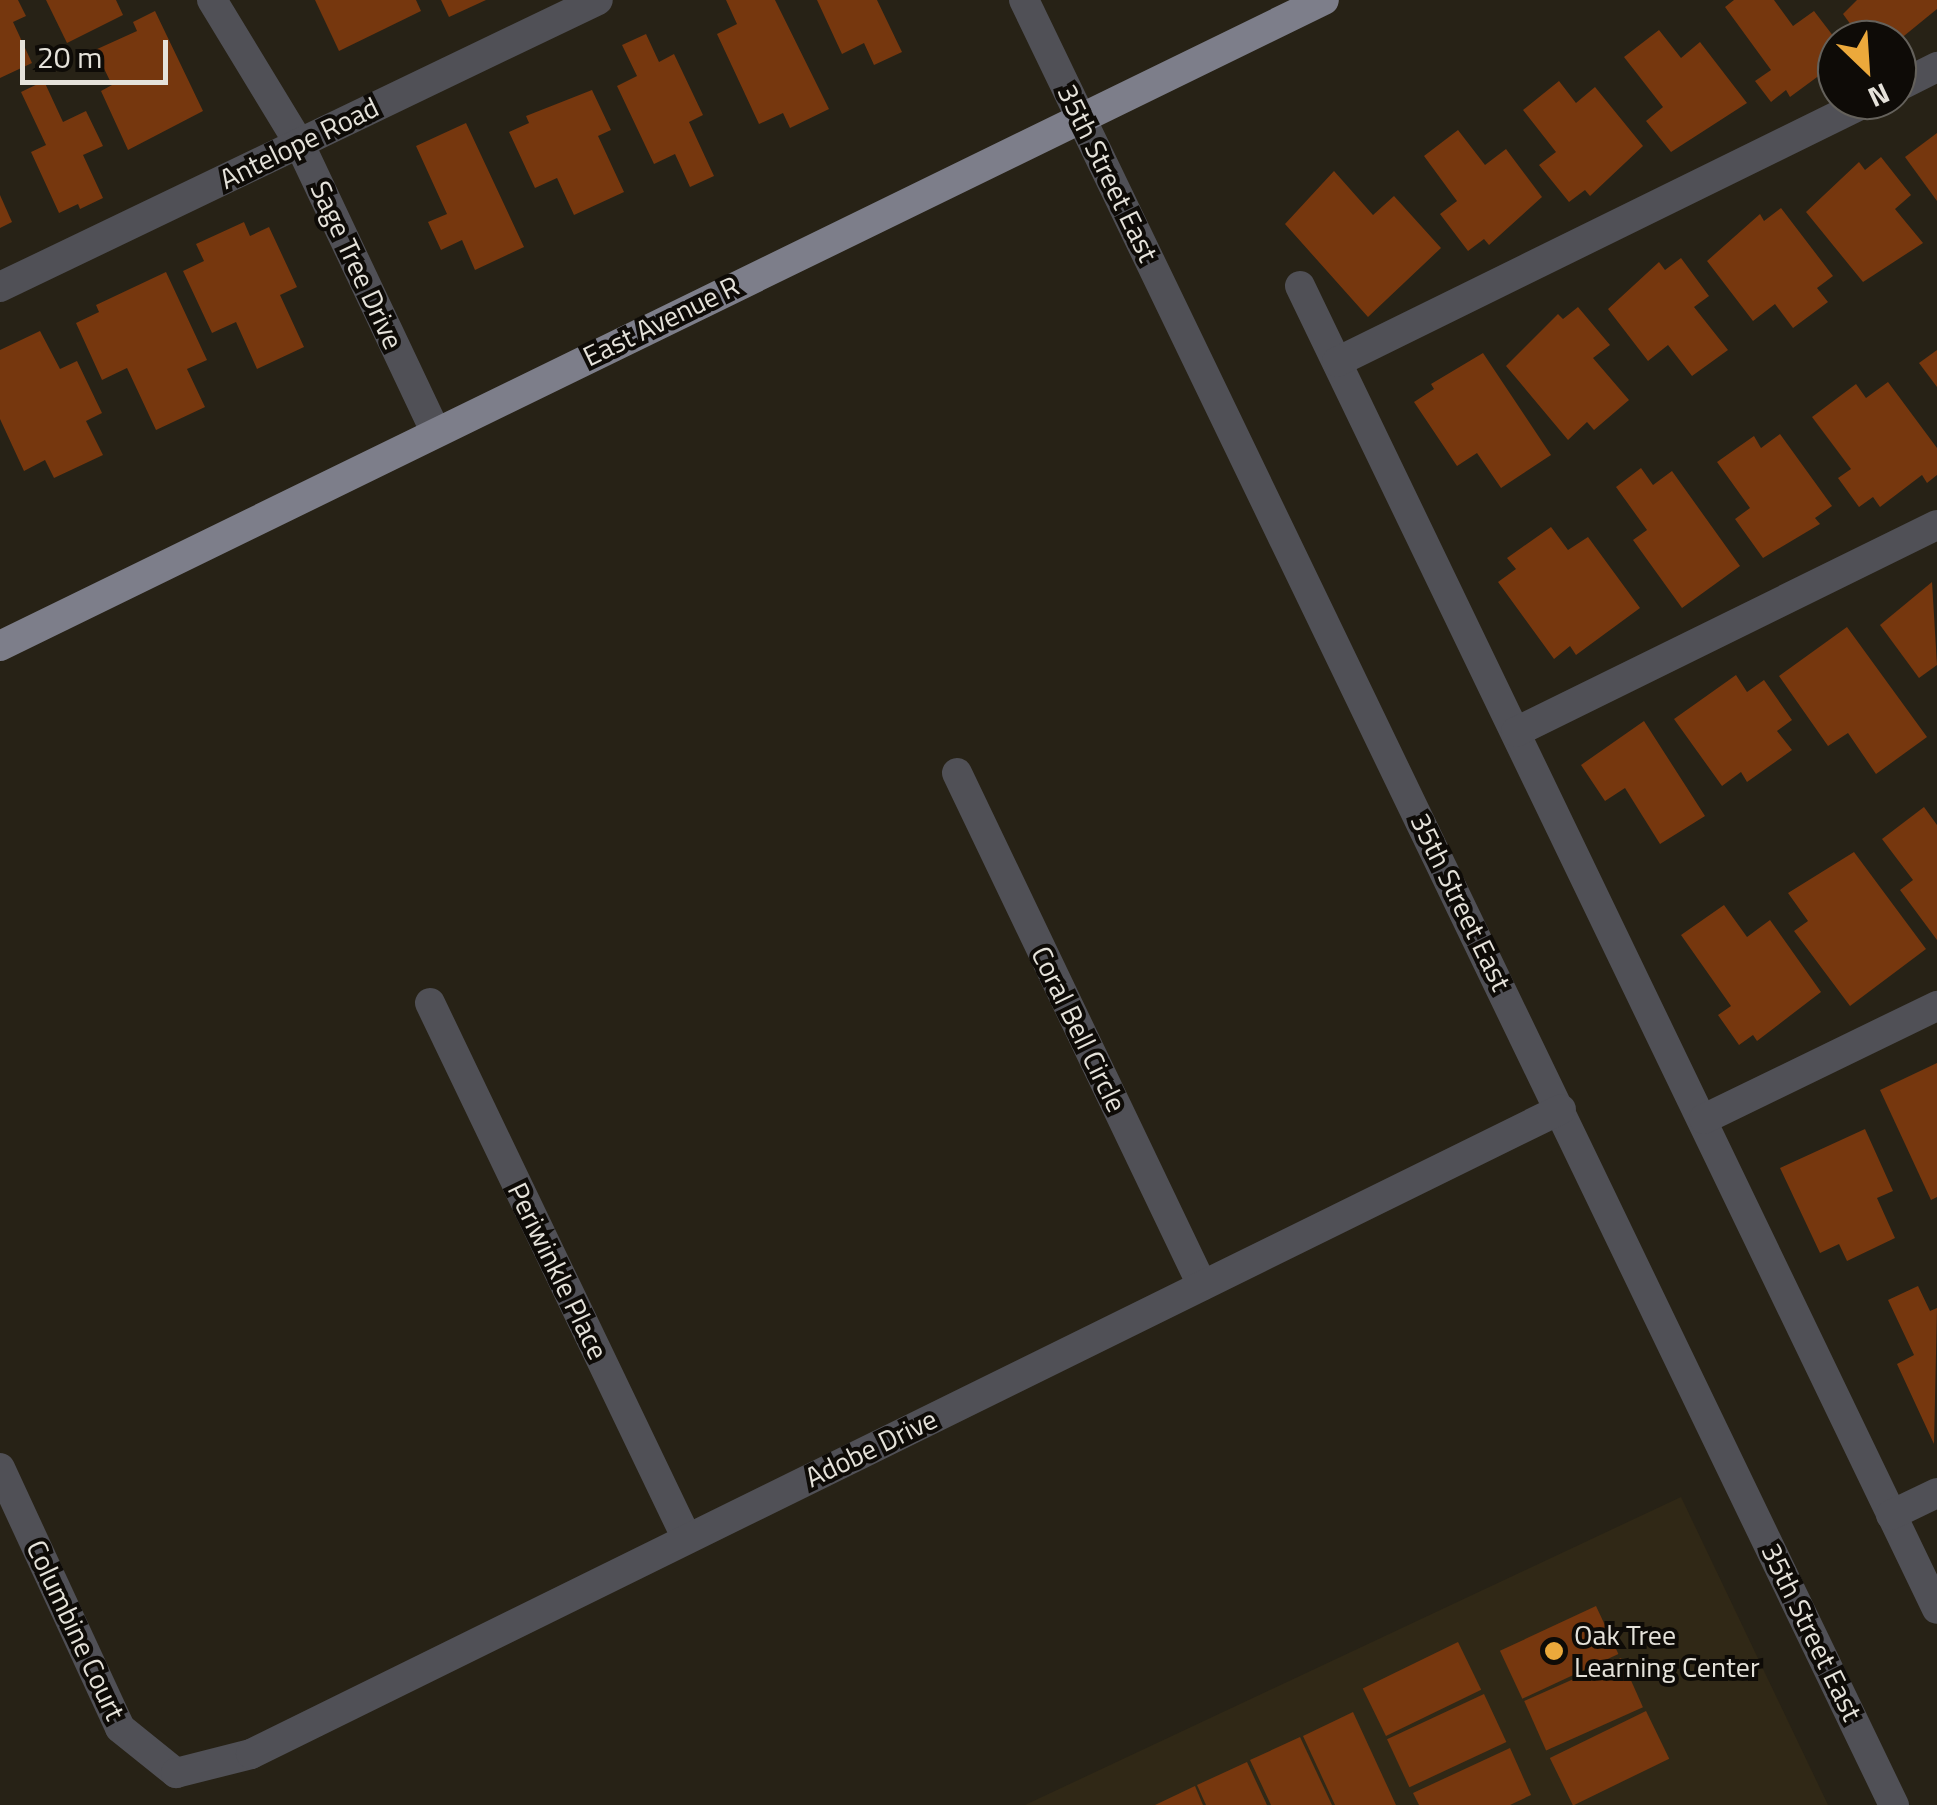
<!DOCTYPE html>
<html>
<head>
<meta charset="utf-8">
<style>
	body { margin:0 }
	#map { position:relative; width:1937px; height:1805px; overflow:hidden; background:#272216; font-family:"Titillium Web",sans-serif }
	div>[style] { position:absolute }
	.built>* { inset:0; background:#302816 }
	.building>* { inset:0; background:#76370e; transform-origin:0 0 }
	.minor>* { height:30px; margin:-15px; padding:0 15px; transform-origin:15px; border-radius:15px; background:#505056 }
	.major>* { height:30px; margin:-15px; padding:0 15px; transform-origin:15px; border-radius:15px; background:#7d7e8a }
	.dots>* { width:28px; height:28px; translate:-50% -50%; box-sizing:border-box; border:5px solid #0e0b07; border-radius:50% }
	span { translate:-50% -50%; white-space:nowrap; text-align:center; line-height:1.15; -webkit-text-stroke:8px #0e0b07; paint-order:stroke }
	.street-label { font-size:28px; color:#e5e2da }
	.poi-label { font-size:28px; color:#e5e2da }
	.left { translate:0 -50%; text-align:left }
	.north { position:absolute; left:1817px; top:20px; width:100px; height:100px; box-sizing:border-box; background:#0e0b07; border:2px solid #64615b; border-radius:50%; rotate:155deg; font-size:28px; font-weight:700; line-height:40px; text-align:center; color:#e5e2da }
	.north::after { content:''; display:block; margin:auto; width:35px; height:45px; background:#eca93b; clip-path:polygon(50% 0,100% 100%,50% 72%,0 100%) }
	.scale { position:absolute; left:20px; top:40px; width:148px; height:45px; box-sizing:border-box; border:5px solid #e5e2da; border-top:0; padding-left:12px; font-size:30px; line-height:35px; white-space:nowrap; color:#e5e2da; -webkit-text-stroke:8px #0e0b07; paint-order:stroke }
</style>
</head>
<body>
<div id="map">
	<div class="built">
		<div style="clip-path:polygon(1681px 1497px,1828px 1805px,1025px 1805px)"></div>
	</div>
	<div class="building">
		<div style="clip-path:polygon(0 0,18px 0,26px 16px,13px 22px,32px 63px,0 78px)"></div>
		<div style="clip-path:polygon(46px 0,116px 0,123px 15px,67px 43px)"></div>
		<div style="clip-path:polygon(315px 0,416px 0,421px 11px,339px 51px)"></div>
		<div style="clip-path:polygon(441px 0,486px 0,449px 17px)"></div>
		<div style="clip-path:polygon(726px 0,775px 0,829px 109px,790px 128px,783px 113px,759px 124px,717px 34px,737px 24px)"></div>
		<div style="clip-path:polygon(817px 0,877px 0,902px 52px,874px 65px,864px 43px,842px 54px)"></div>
		<div style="clip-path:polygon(1734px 0,1774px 0,1793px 26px,1814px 11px,1837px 41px,1837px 54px,1824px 64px,1828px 69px,1790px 97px,1786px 90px,1771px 102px,1755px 81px,1771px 70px,1725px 7px)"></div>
		<div style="clip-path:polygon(1857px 0,1937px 0,1937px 9px,1899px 40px,1862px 40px,1843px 14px)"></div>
		<div style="clip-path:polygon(155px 11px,203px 111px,128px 150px,101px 91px,112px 85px,95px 50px,137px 31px,133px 22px)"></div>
		<div style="clip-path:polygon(1659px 30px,1681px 58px,1700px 42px,1747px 103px,1671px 152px,1646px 121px,1663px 107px,1624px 57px)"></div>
		<div style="clip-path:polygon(646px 34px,659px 62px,674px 54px,703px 115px,689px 122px,714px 176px,690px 187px,675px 154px,654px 164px,617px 86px,637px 76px,622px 45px)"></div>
		<div style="clip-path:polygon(44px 81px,63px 122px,86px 111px,103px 146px,83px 155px,103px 198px,80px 209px,78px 204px,59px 213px,31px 152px,46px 145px,21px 92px)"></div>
		<div style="clip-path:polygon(1559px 81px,1576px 103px,1595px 87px,1643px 146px,1590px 196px,1585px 190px,1569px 202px,1539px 165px,1556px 152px,1523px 110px)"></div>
		<div style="clip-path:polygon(592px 90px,611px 130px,598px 136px,624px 192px,574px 215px,557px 178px,535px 188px,509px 132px,529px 123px,526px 116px)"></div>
		<div style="clip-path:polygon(466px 123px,524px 247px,475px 270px,462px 240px,441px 250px,428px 222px,447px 214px,416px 146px)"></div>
		<div style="clip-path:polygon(1458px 130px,1485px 165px,1506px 149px,1542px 197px,1489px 245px,1484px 239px,1468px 251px,1440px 214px,1457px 201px,1424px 156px)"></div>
		<div style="clip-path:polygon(1937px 133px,1937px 201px,1905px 157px)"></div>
		<div style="clip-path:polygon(1881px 157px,1911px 195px,1895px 209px,1923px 243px,1863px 282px,1806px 212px,1859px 162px,1865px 170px)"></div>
		<div style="clip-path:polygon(1334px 171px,1373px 215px,1394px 196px,1441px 248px,1368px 317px,1285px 224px)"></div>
		<div style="clip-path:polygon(0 195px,12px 222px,0 228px)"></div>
		<div style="clip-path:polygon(1781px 208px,1833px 276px,1817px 288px,1828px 302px,1793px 328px,1775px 304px,1753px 321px,1707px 261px,1760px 214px,1764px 221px)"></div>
		<div style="clip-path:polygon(244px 222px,250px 236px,269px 227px,297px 287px,280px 295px,304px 347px,257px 369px,236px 322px,212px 333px,183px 271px,204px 261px,196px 244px)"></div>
		<div style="clip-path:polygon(1681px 258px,1709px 296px,1694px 307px,1728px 350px,1692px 376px,1668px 345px,1648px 361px,1608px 309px,1659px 262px,1665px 270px)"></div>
		<div style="clip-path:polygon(166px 272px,207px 360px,187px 369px,205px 407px,156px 430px,127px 368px,102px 380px,76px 323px,99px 312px,96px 305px)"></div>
		<div style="clip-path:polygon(1578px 307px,1610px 345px,1593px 358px,1629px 400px,1594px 430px,1587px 422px,1568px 440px,1506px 366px,1558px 314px,1563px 319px)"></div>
		<div style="clip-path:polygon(40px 331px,60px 369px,77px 361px,102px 413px,86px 421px,103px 455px,54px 478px,45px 460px,24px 471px,0 419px,0 350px)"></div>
		<div style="clip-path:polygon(1937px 350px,1937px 387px,1919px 363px)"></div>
		<div style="clip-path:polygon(1483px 353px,1551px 455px,1501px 488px,1477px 453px,1457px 466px,1414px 402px,1434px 389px,1431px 384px)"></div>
		<div style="clip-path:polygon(1888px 382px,1937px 448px,1937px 475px,1927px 483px,1922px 475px,1880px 507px,1873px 497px,1859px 507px,1838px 478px,1851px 469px,1812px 417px,1856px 384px,1866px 398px)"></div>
		<div style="clip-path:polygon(1780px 434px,1832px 506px,1815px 518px,1820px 524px,1763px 558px,1735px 519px,1750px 508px,1717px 462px,1754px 436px,1761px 448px)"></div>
		<div style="clip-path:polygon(1641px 468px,1653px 485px,1672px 471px,1740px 566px,1682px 608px,1633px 540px,1647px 530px,1616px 487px)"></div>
		<div style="clip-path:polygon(1551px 527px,1568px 550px,1588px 537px,1640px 608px,1576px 655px,1570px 646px,1554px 659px,1498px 582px,1516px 569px,1507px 558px)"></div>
		<div style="clip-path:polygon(1932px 582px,1937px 665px,1919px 678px,1880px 625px)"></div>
		<div style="clip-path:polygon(1847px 627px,1927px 737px,1876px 774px,1848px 733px,1828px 746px,1779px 676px)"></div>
		<div style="clip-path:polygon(1736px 675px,1747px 692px,1764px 680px,1792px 720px,1777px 731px,1792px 750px,1747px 782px,1741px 772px,1722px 786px,1674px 719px)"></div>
		<div style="clip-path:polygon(1644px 721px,1705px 816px,1660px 844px,1625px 788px,1605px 801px,1581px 765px)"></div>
		<div style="clip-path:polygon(1924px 807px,1937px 825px,1937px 940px,1900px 890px,1913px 880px,1882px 839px)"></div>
		<div style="clip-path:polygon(1854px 852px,1926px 949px,1850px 1006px,1794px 931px,1808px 921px,1788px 893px)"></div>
		<div style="clip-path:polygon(1724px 905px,1747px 937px,1770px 920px,1821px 992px,1757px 1041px,1753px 1035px,1739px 1045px,1718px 1015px,1731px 1006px,1681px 935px)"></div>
		<div style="clip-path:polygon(1937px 1063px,1937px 1197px,1931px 1200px,1880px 1090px)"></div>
		<div style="clip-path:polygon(1865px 1129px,1893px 1191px,1877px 1198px,1895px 1238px,1847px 1261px,1839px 1244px,1820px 1253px,1780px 1168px)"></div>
		<div style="clip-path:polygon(1918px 1286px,1930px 1311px,1937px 1308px,1934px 1444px,1897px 1364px,1914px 1355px,1888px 1300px)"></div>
		<div style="left:1596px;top:1606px;width:53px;height:106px;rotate:65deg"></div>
		<div style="left:1458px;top:1642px;width:53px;height:106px;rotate:64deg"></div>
		<div style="left:1621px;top:1658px;width:54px;height:106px;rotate:66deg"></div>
		<div style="left:1484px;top:1694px;width:53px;height:107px;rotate:65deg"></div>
		<div style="left:1646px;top:1711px;width:53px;height:107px;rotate:64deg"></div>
		<div style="clip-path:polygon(1353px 1712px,1396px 1805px,1335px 1805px,1303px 1736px)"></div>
		<div style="clip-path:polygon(1300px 1737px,1332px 1805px,1271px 1805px,1250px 1760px)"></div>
		<div style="clip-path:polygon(1510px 1748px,1531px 1795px,1510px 1805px,1419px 1805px,1413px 1793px)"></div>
		<div style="clip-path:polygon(1247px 1762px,1267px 1805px,1206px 1805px,1197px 1785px)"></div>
		<div style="clip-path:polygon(1195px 1786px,1203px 1805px,1155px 1805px)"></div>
	</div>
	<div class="minor">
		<div style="left:212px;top:0;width:167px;rotate:58.7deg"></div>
		<div style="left:299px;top:143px;width:318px;rotate:64.7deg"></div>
		<div style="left:1024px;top:0;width:2004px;rotate:64.27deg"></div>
		<div style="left:1897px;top:87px;width:45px;rotate:-26.6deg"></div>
		<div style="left:1300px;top:286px;width:1468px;rotate:64.29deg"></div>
		<div style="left:0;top:287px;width:663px;rotate:-25.64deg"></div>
		<div style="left:1337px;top:362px;width:594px;rotate:-26.18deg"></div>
		<div style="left:1516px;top:732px;width:469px;rotate:-26.2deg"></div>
		<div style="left:957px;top:773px;width:568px;rotate:64.43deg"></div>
		<div style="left:430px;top:1003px;width:594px;rotate:64.38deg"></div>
		<div style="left:1704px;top:1119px;width:259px;rotate:-25.9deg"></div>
		<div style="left:0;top:1468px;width:286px;rotate:65.2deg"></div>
		<div style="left:120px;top:1728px;width:72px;rotate:38.8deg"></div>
		<div style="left:176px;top:1773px;width:77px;rotate:-14.2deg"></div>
		<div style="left:251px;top:1754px;width:1460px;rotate:-26.21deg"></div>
		<div style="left:1891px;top:1515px;width:51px;rotate:-25.6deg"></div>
	</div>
	<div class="major">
		<div style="left:0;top:646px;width:1473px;rotate:-26.01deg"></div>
	</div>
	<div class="dots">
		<div style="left:1554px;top:1651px;background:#eca93b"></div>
	</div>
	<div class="street-label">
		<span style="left:299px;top:143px;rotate:-26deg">Antelope Road</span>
		<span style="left:1108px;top:173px;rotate:64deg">35th Street East</span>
		<span style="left:357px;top:265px;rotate:65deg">Sage Tree Drive</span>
		<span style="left:661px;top:321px;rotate:-26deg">East Avenue R</span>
		<span style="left:1461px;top:902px;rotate:64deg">35th Street East</span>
		<span style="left:1079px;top:1029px;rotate:64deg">Coral Bell Circle</span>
		<span style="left:558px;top:1271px;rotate:64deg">Periwinkle Place</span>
		<span style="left:871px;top:1448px;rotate:-26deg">Adobe Drive</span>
		<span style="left:76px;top:1630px;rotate:65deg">Columbine Court</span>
		<span style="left:1812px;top:1632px;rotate:64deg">35th Street East</span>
	</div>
	<div class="poi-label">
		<span class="left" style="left:1574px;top:1651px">Oak Tree<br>Learning Center</span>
	</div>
	<div class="north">N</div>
	<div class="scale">20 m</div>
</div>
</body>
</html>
